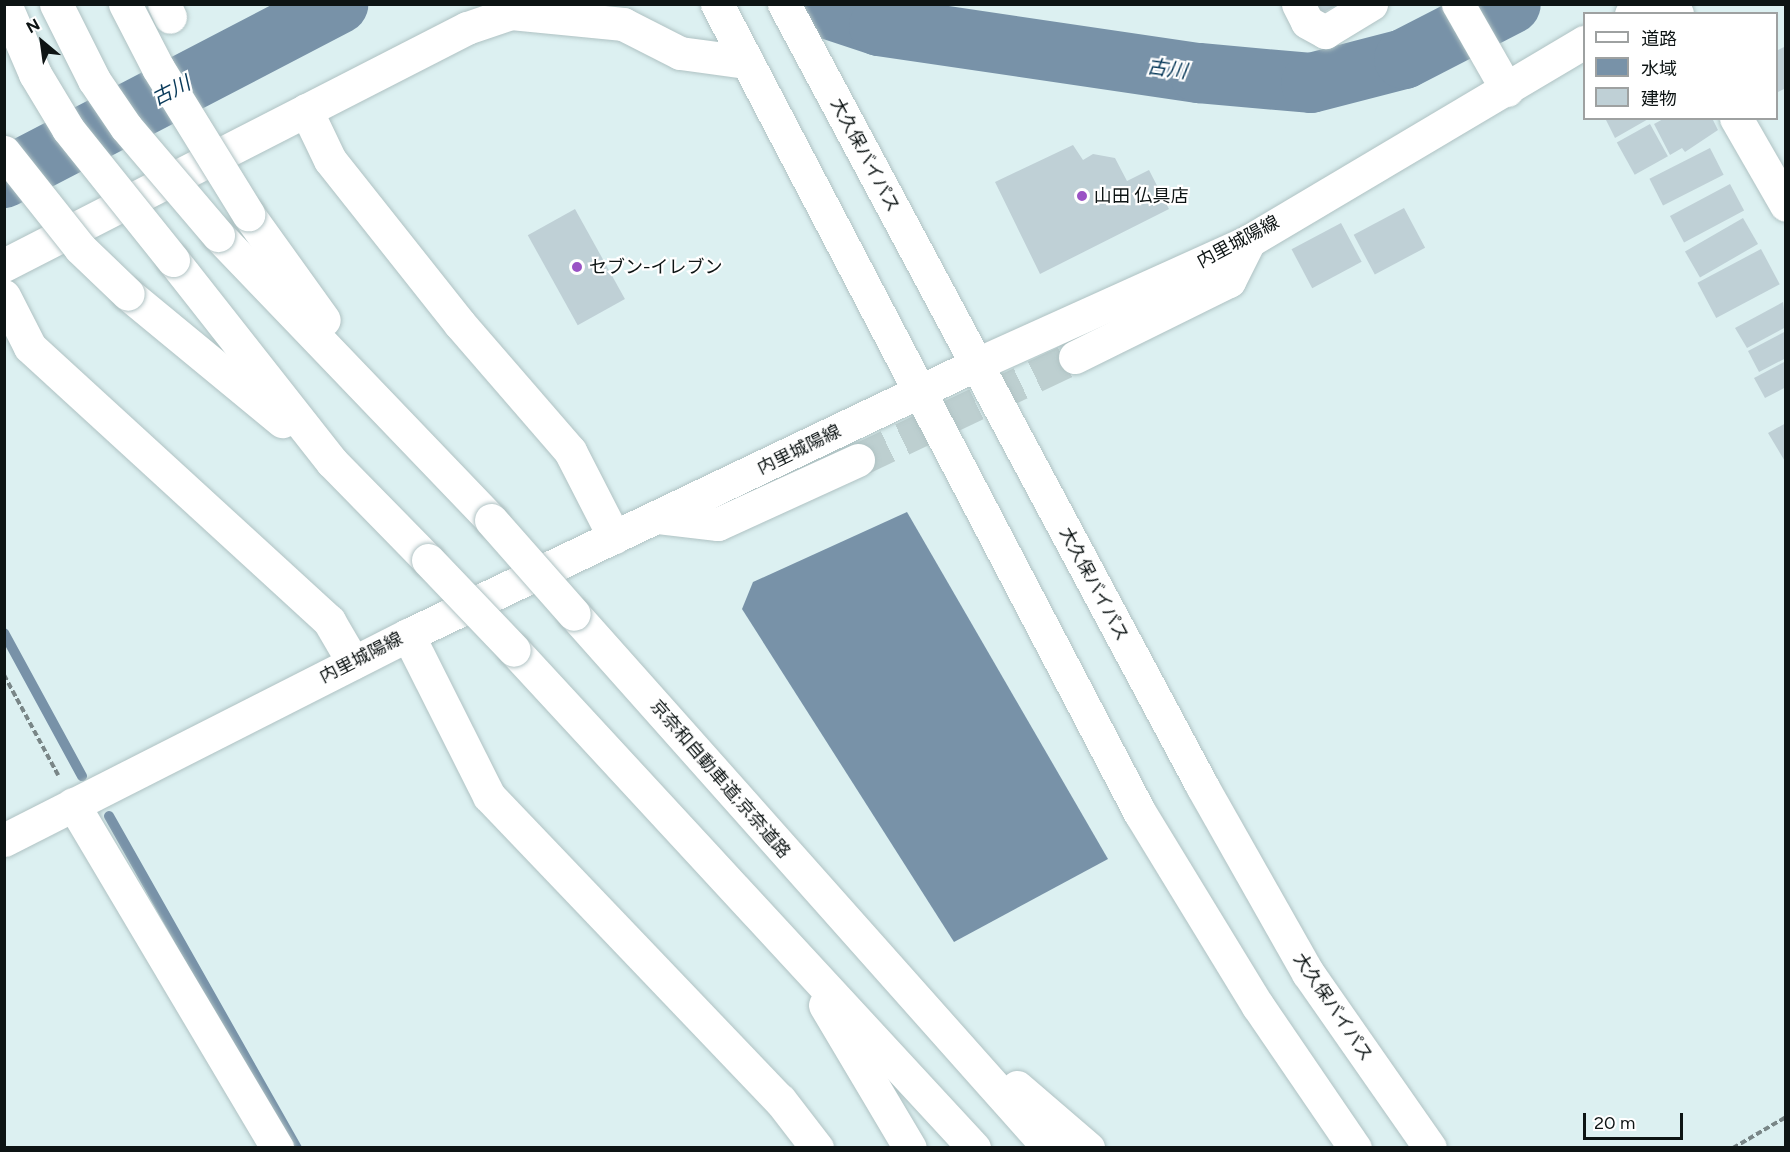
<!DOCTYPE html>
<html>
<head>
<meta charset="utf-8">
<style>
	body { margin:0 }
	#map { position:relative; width:1790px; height:1152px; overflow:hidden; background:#dcf0f1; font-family:Figtree,"Noto Sans JP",sans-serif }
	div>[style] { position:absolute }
	.water>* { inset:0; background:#7892a8 }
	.stream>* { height:10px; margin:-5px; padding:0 5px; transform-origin:5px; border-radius:5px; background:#7892a8 }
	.river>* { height:60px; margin:-30px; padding:0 30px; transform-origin:30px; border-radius:30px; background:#7892a8 }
	.building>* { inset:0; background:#bfd0d6; transform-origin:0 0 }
	.street-tunnel>* { height:33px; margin-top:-16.5px; transform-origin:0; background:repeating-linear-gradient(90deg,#bdcfd0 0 33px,transparent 0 49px) }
	.path>* { height:4px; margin-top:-2px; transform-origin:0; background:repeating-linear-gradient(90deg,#798687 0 6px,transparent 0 9px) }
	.roads { filter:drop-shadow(0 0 2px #afc2c3) drop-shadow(0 0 2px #afc2c3) }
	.street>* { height:33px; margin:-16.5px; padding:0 16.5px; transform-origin:16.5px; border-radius:16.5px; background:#fff }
	.secondary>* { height:33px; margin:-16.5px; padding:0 16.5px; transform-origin:16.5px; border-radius:16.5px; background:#fff }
	.highway>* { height:33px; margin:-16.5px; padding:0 16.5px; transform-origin:16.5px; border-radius:16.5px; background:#fff }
	.bridges { filter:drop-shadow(0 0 2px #afc2c3) drop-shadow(0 0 2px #afc2c3) }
	.highway-bridge>* { height:33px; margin:-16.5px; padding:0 16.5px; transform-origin:16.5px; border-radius:16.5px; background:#fff }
	.dots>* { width:16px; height:16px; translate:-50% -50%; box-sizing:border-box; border:3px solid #fff; border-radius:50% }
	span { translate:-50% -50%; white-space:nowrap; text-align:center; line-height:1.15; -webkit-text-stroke:4.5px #fff; paint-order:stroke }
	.street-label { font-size:18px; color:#0d1414 }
	.poi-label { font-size:18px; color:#0d1414 }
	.left { translate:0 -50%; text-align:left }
	.water-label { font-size:20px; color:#083959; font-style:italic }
	.frame { position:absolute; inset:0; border:6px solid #0d1414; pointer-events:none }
	.legend { position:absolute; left:1583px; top:12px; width:195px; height:108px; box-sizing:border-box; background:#fff; border:2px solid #9ea1a1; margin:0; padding:8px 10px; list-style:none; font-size:18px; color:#0d1414 }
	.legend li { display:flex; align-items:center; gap:12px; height:30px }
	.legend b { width:30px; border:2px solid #9ea1a1 }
	.north { position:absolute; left:12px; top:12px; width:60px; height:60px; -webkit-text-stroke:4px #fff; paint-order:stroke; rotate:331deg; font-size:16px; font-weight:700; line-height:24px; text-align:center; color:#0d1414 }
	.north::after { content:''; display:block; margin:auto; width:21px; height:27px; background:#0d1414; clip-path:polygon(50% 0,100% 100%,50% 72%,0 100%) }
	.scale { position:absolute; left:1583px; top:1113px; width:100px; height:27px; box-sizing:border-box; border:3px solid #0d1414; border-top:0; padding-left:8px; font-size:18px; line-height:21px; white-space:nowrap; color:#0d1414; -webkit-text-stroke:4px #fff; paint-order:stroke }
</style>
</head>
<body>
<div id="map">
	<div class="water">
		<div style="clip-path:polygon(907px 512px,1108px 859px,954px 942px,742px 609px,753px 582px)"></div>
	</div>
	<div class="stream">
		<div style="left:4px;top:633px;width:163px;rotate:61.4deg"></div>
		<div style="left:109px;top:816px;width:382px;rotate:60.5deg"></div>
	</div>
	<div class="river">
		<div style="left:813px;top:4px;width:70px;rotate:18.4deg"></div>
		<div style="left:879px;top:26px;width:323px;rotate:8.4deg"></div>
		<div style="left:1199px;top:73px;width:112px;rotate:5.1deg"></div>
		<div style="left:1311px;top:83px;width:96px;rotate:-14.5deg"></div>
		<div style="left:1404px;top:59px;width:120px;rotate:-27.2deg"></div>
		<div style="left:4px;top:178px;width:377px;rotate:-27.5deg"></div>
	</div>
	<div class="building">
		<div style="clip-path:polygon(1315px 4px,1339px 4px,1320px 14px)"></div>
		<div style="clip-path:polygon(1786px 46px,1786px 88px,1776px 93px,1776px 51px)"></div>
		<div style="clip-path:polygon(1605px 118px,1650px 118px,1615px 138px)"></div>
		<div style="clip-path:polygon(1665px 118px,1712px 118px,1718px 130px,1685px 152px,1682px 148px,1670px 155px,1654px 124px)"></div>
		<div style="left:1650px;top:124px;width:37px;height:38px;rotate:61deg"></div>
		<div style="clip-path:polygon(1073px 145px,1083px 160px,1093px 154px,1115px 158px,1127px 181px,1149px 170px,1169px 209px,1040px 274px,995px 182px)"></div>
		<div style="left:1710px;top:148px;width:30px;height:68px;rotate:63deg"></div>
		<div style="left:1730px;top:184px;width:30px;height:68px;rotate:62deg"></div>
		<div style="left:1404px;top:208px;width:45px;height:57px;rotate:62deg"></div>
		<div style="left:575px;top:209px;width:103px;height:54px;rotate:61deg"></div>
		<div style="left:1743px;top:218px;width:30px;height:67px;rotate:60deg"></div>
		<div style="left:1341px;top:223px;width:44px;height:56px;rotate:62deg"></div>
		<div style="left:1761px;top:249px;width:40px;height:72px;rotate:62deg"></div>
		<div style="clip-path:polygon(1783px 302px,1786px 327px,1747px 348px,1735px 328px)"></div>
		<div style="clip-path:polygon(1786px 331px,1786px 358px,1759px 372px,1748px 351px)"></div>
		<div style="clip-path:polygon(1786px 361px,1786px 387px,1765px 398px,1754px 378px)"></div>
		<div style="clip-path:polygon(1786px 423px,1786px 463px,1768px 433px)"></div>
	</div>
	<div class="street-tunnel">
		<div style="left:858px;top:460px;width:240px;rotate:-25.4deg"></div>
	</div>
	<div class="path">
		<div style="left:4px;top:675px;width:114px;rotate:61.6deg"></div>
		<div style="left:1733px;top:1148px;width:61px;rotate:-30.3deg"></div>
	</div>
	<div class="roads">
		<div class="street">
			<div style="left:164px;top:4px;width:14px;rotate:65deg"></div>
			<div style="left:1298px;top:4px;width:20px;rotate:63deg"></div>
			<div style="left:1307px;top:22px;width:21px;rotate:29deg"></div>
			<div style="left:1325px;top:32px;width:54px;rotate:-31.3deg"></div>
			<div style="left:1458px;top:4px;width:99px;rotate:60.3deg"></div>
			<div style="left:1672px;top:4px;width:11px;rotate:63deg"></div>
			<div style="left:306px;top:110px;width:55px;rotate:64.4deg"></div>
			<div style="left:330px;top:160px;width:209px;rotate:51.6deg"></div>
			<div style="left:460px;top:324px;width:168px;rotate:49.1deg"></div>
			<div style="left:570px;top:451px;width:97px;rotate:62.9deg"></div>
			<div style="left:1736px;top:118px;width:100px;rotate:60.1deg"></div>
			<div style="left:4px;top:265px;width:520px;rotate:-27.11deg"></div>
			<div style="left:467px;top:28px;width:46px;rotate:-18.8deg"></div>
			<div style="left:511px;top:13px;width:113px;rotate:5.6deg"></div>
			<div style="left:623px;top:24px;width:64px;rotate:27deg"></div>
			<div style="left:680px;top:53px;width:68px;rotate:7.7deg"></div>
			<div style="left:4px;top:296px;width:57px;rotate:63deg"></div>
			<div style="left:30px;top:347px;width:406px;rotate:42.5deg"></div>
			<div style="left:329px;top:621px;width:48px;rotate:59.7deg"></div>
			<div style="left:1075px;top:357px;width:172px;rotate:-26.3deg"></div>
			<div style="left:1229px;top:281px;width:45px;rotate:-63.4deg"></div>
			<div style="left:658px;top:517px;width:60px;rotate:6.7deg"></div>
			<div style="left:718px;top:524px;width:154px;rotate:-24.6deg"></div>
			<div style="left:408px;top:635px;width:180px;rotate:63.3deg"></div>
			<div style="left:489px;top:796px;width:421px;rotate:46.3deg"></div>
			<div style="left:780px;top:1100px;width:61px;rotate:52.4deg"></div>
			<div style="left:73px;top:804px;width:400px;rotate:59.3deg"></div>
		</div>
		<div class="secondary">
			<div style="left:1631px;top:14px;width:18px;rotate:-34deg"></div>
			<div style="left:4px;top:840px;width:453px;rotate:-26.9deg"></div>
			<div style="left:408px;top:635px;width:630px;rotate:-25.47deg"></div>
			<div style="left:977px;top:364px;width:299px;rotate:-24.3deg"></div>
			<div style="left:1249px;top:241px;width:390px;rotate:-30.7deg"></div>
		</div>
		<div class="highway">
			<div style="left:717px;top:4px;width:913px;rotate:62.4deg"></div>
			<div style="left:1140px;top:813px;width:226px;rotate:58.6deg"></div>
			<div style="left:1258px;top:1006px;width:172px;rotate:55.7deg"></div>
			<div style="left:784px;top:4px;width:887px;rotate:61.87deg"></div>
			<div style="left:1202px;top:786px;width:215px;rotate:60.5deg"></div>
			<div style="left:1308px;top:973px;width:213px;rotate:55.1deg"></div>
			<div style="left:248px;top:214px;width:130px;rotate:54.4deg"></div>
			<div style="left:218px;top:235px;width:395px;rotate:46.2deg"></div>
			<div style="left:173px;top:260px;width:257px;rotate:51.8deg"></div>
			<div style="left:332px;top:462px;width:137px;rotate:45.6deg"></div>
			<div style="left:128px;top:294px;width:200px;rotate:39.5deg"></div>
			<div style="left:574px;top:614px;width:715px;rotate:48.35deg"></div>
			<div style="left:514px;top:650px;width:678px;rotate:47.27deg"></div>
			<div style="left:825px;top:1005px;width:166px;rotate:59.3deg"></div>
			<div style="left:1017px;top:1087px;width:94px;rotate:40.7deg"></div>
		</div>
	</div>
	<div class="bridges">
		<div class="highway-bridge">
			<div style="left:5px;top:4px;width:76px;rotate:66.8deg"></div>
			<div style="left:35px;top:74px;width:64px;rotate:59deg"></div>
			<div style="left:68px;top:129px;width:168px;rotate:51.3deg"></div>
			<div style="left:56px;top:4px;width:85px;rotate:63.4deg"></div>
			<div style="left:94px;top:80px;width:57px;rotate:55.8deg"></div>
			<div style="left:126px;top:127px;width:142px;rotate:49.6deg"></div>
			<div style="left:125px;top:4px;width:72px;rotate:62.7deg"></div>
			<div style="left:158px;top:68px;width:172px;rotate:58.3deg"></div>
			<div style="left:4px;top:152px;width:122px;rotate:51.6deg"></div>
			<div style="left:80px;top:248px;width:66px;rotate:43.8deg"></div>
			<div style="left:491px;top:520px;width:125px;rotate:48.6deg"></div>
			<div style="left:428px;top:560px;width:124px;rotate:46.3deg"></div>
		</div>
	</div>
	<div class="dots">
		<div style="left:1082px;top:196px;background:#9a52c5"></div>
		<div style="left:577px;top:267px;background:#9a52c5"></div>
	</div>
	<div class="street-label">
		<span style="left:865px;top:155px;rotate:62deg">大久保バイパス</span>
		<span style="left:1238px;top:242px;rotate:-28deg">内里城陽線</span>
		<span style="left:799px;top:450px;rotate:-26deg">内里城陽線</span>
		<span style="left:1094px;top:584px;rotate:62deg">大久保バイパス</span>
		<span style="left:361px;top:658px;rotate:-27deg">内里城陽線</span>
		<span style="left:720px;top:779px;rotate:49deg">京奈和自動車道;京奈道路</span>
		<span style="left:1333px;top:1007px;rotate:56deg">大久保バイパス</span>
	</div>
	<div class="poi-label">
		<span class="left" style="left:1094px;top:196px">山田 仏具店</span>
		<span class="left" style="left:589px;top:267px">セブン-イレブン</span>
	</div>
	<div class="water-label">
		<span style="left:1167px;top:69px;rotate:8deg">古川</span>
		<span style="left:171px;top:91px;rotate:-27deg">古川</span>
	</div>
	<div class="frame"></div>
	<ul class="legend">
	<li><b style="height:8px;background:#fff"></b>道路</li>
	<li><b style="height:16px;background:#7892a8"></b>水域</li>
	<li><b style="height:16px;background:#bfd0d6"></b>建物</li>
	</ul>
	<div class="north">N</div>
	<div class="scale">20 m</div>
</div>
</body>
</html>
